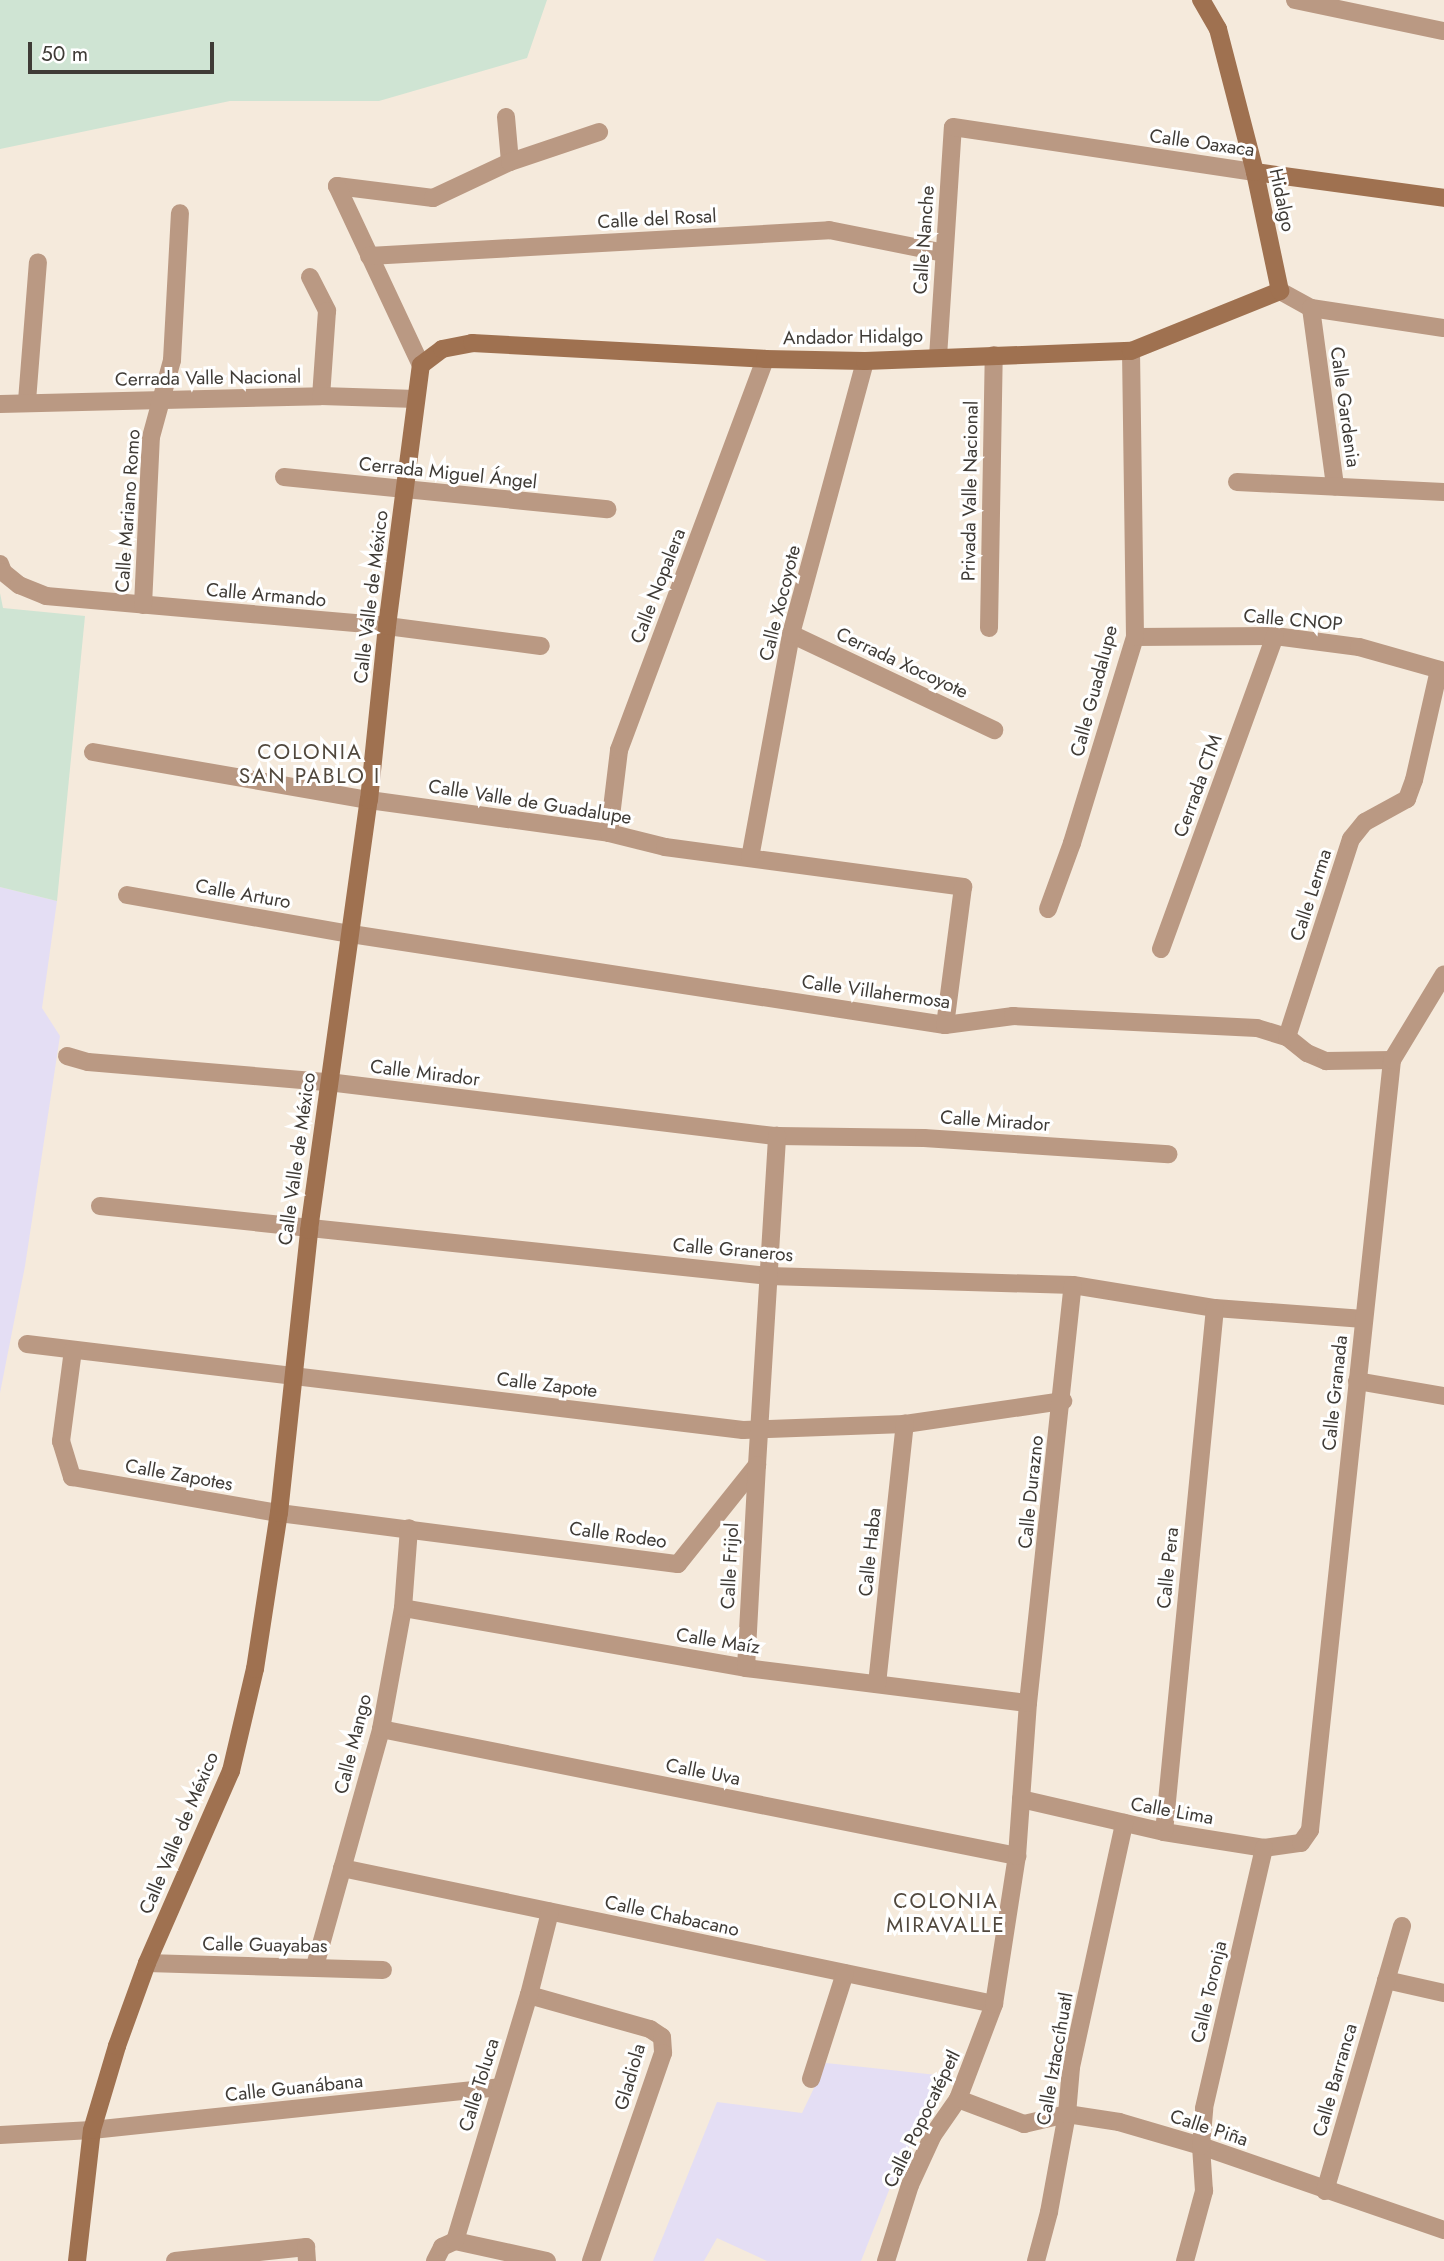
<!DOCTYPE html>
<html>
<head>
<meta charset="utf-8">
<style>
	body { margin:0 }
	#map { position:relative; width:1444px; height:2261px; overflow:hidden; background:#f5eadc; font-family:Jost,sans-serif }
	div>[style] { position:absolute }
	.education>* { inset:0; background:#e4def4 }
	.green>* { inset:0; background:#cfe4d3 }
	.street>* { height:18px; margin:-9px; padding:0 9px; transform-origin:9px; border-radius:9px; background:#ba9983 }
	.secondary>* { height:18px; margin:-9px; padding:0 9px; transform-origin:9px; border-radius:9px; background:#9f7150 }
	span { translate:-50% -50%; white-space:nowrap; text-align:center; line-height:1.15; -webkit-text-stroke:6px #fff; paint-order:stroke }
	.street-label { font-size:19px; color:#3f3b36 }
	.neighbourhood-label { font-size:21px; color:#51483d; letter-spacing:2px }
	.scale { position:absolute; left:28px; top:42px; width:186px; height:32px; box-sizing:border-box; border:4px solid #3f3b36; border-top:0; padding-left:9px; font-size:21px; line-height:24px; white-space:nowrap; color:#3f3b36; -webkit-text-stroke:5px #fff; paint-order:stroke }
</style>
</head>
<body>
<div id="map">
	<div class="education">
		<div style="clip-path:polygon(0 887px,57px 901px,42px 1008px,60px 1036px,25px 1266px,0 1393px)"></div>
		<div style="clip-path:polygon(826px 2063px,946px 2076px,897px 2170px,861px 2261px,767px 2261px,717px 2238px,704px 2261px,653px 2261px,717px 2102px,802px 2113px)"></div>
	</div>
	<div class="green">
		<div style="clip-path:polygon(0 0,547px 0,527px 58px,379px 101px,230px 101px,0 149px)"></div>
		<div style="clip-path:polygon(0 593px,3px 608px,85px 616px,57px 901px,0 887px)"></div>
	</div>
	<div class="street">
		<div style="left:1295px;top:0;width:152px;rotate:11.8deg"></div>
		<div style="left:506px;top:117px;width:45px;rotate:84.9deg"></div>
		<div style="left:337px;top:186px;width:97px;rotate:7.1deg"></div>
		<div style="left:433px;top:198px;width:85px;rotate:-25.1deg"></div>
		<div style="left:510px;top:162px;width:94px;rotate:-18.6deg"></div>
		<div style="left:337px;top:186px;width:198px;rotate:64.9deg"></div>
		<div style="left:369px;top:256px;width:461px;rotate:-3.2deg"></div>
		<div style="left:829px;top:230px;width:117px;rotate:11.3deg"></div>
		<div style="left:310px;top:277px;width:38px;rotate:63deg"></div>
		<div style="left:327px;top:311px;width:85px;rotate:94deg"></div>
		<div style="left:1280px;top:291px;width:35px;rotate:29deg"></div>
		<div style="left:1311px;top:308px;width:134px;rotate:8.6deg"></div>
		<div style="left:1311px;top:308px;width:180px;rotate:82.3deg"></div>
		<div style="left:938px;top:357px;width:230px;rotate:-86.3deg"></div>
		<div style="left:953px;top:127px;width:305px;rotate:8.5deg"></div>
		<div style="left:27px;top:401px;width:139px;rotate:-85.5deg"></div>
		<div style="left:0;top:404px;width:321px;rotate:-1.4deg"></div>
		<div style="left:321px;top:396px;width:95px;rotate:1.8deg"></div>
		<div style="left:284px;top:477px;width:325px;rotate:5.7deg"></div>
		<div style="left:1237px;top:482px;width:207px;rotate:2.8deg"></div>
		<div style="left:0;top:564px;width:9px;rotate:69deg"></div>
		<div style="left:3px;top:572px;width:21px;rotate:39deg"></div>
		<div style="left:19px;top:585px;width:29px;rotate:22deg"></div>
		<div style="left:46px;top:596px;width:342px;rotate:5deg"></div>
		<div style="left:387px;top:626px;width:155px;rotate:7.4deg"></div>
		<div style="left:143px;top:605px;width:168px;rotate:-87.3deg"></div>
		<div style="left:151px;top:437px;width:80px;rotate:-74.7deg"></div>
		<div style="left:172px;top:360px;width:147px;rotate:-86.9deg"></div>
		<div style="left:989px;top:628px;width:273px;rotate:-89deg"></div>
		<div style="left:791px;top:634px;width:225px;rotate:25.3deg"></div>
		<div style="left:1135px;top:637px;width:140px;rotate:-0.4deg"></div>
		<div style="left:1275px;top:636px;width:85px;rotate:7.5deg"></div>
		<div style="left:1359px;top:647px;width:88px;rotate:15.8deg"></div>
		<div style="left:93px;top:752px;width:280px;rotate:9.9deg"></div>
		<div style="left:369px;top:800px;width:242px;rotate:7.8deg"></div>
		<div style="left:609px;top:833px;width:58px;rotate:14deg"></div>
		<div style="left:665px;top:847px;width:301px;rotate:7.6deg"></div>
		<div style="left:963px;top:887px;width:139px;rotate:97.4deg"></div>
		<div style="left:609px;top:833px;width:84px;rotate:-83.1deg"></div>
		<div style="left:619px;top:750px;width:417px;rotate:-69.5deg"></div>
		<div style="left:750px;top:858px;width:228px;rotate:-79.6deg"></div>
		<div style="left:791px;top:634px;width:283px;rotate:-74.8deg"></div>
		<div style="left:127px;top:895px;width:227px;rotate:9.9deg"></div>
		<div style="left:351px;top:934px;width:601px;rotate:8.71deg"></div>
		<div style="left:945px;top:1025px;width:69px;rotate:-7.5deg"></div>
		<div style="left:1013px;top:1016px;width:244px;rotate:2.8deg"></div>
		<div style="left:1257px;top:1028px;width:31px;rotate:17deg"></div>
		<div style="left:1287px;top:1037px;width:26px;rotate:39deg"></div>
		<div style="left:1307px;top:1053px;width:21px;rotate:23deg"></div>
		<div style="left:1326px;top:1061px;width:66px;rotate:-0.9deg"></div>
		<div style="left:1048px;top:909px;width:70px;rotate:-70deg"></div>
		<div style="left:1072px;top:843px;width:215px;rotate:-73deg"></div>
		<div style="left:1135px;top:637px;width:286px;rotate:-90.8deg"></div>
		<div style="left:1161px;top:949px;width:333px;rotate:-70deg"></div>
		<div style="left:1287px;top:1037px;width:208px;rotate:-72.1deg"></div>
		<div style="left:1351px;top:839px;width:22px;rotate:-51deg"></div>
		<div style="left:1365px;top:822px;width:48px;rotate:-28.7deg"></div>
		<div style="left:1407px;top:799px;width:20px;rotate:-70deg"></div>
		<div style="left:1414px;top:780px;width:113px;rotate:-77.2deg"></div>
		<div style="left:67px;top:1056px;width:22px;rotate:16deg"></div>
		<div style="left:88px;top:1062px;width:241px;rotate:4.8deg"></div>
		<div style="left:328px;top:1082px;width:452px;rotate:6.9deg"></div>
		<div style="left:777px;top:1136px;width:147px;rotate:0.8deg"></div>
		<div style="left:924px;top:1138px;width:245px;rotate:3.8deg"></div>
		<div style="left:100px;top:1206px;width:673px;rotate:5.97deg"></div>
		<div style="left:769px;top:1276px;width:304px;rotate:1.7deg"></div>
		<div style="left:1073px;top:1285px;width:144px;rotate:9.2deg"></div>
		<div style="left:1215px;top:1308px;width:149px;rotate:4.2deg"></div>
		<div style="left:27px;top:1344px;width:721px;rotate:6.85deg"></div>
		<div style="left:743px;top:1430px;width:162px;rotate:-2.1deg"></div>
		<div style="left:905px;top:1424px;width:160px;rotate:-8.3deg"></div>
		<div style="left:73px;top:1350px;width:92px;rotate:97.5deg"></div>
		<div style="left:61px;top:1441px;width:38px;rotate:73deg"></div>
		<div style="left:72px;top:1477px;width:210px;rotate:9.9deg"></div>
		<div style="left:279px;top:1513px;width:402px;rotate:7.3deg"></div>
		<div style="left:678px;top:1564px;width:127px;rotate:-51.4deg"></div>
		<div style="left:757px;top:1465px;width:330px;rotate:-86.5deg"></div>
		<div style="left:1357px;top:1381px;width:88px;rotate:9.8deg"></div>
		<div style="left:403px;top:1608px;width:348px;rotate:9.9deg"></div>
		<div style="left:746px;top:1668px;width:284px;rotate:7.1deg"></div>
		<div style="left:746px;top:1668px;width:203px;rotate:-86.9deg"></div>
		<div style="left:877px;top:1684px;width:262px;rotate:-83.9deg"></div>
		<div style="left:381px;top:1729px;width:649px;rotate:11.29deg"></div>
		<div style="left:1021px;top:1799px;width:147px;rotate:13deg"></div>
		<div style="left:1164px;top:1832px;width:101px;rotate:9.1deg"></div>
		<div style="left:1264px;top:1848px;width:37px;rotate:-8deg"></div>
		<div style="left:1301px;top:1843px;width:16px;rotate:-55deg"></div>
		<div style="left:1310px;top:1830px;width:774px;rotate:-83.92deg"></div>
		<div style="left:1392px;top:1060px;width:100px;rotate:-58.8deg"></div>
		<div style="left:1164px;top:1832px;width:526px;rotate:-84.44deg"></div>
		<div style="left:342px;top:1868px;width:666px;rotate:11.78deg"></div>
		<div style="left:147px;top:1963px;width:236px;rotate:1.7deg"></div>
		<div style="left:315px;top:1966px;width:246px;rotate:-74.4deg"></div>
		<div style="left:381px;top:1729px;width:123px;rotate:-79.7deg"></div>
		<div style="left:403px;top:1608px;width:80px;rotate:-85.7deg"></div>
		<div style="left:1386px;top:1980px;width:59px;rotate:12.6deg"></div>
		<div style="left:529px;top:1995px;width:126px;rotate:15.7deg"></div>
		<div style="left:650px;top:2029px;width:14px;rotate:34deg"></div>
		<div style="left:662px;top:2037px;width:16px;rotate:86deg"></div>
		<div style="left:663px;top:2053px;width:220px;rotate:109.1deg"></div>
		<div style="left:811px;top:2079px;width:111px;rotate:-72.2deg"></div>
		<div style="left:958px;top:2099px;width:71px;rotate:20.7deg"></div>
		<div style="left:1024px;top:2124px;width:44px;rotate:-13.1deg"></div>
		<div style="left:1067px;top:2114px;width:53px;rotate:8.7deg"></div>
		<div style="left:1119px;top:2122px;width:85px;rotate:16.3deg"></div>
		<div style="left:1201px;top:2146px;width:257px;rotate:19.1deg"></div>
		<div style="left:0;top:2135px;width:92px;rotate:-3.1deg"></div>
		<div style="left:92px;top:2130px;width:410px;rotate:-6deg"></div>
		<div style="left:1325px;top:2191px;width:276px;rotate:-73.8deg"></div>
		<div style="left:455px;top:2241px;width:94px;rotate:12.3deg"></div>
		<div style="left:175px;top:2261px;width:132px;rotate:-6.1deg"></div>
		<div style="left:306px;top:2247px;width:14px;rotate:86deg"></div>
		<div style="left:435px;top:2261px;width:16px;rotate:-63deg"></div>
		<div style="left:442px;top:2247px;width:14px;rotate:-25deg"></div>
		<div style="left:455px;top:2241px;width:257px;rotate:-73.3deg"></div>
		<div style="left:529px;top:1995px;width:86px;rotate:-75.8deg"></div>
		<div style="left:886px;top:2261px;width:80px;rotate:-72.5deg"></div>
		<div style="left:910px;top:2185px;width:55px;rotate:-65.3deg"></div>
		<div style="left:933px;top:2135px;width:44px;rotate:-55.2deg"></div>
		<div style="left:958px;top:2099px;width:102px;rotate:-69.2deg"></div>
		<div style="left:994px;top:2004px;width:150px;rotate:-81.2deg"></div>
		<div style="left:1017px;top:1856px;width:153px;rotate:-85.9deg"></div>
		<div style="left:1028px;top:1703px;width:420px;rotate:-83.9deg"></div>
		<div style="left:1036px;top:2261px;width:51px;rotate:-75.1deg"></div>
		<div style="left:1049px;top:2212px;width:100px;rotate:-79.6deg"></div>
		<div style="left:1067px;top:2114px;width:47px;rotate:-85.1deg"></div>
		<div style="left:1071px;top:2067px;width:250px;rotate:-77.7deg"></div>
		<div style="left:1185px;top:2261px;width:73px;rotate:-74.8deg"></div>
		<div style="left:1204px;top:2191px;width:45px;rotate:-93.8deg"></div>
		<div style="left:1201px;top:2146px;width:38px;rotate:-85deg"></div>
		<div style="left:1204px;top:2108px;width:267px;rotate:-77deg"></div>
	</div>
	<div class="secondary">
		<div style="left:1255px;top:172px;width:191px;rotate:7.8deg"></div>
		<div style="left:77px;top:2261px;width:132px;rotate:-83.5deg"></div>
		<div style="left:92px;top:2130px;width:88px;rotate:-73.4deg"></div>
		<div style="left:117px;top:2046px;width:88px;rotate:-70.1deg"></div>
		<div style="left:147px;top:1963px;width:210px;rotate:-66.4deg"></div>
		<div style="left:231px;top:1771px;width:105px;rotate:-76.8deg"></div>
		<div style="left:255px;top:1669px;width:158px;rotate:-81.3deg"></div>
		<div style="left:279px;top:1513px;width:285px;rotate:-83.9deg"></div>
		<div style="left:309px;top:1230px;width:434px;rotate:-82.1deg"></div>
		<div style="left:369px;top:800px;width:175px;rotate:-84.1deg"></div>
		<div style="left:387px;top:626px;width:263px;rotate:-82.6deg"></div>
		<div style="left:421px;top:365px;width:26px;rotate:-37deg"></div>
		<div style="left:442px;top:349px;width:31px;rotate:-11deg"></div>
		<div style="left:472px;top:343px;width:293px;rotate:3.1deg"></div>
		<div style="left:765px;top:359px;width:100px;rotate:1.1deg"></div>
		<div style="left:865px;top:361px;width:266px;rotate:-2.2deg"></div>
		<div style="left:1131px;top:351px;width:161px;rotate:-21.9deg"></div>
		<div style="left:1280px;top:291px;width:122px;rotate:-101.9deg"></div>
		<div style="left:1255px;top:172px;width:148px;rotate:-104.5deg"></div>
		<div style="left:1218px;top:29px;width:34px;rotate:-120deg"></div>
	</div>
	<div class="street-label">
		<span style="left:1202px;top:143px;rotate:8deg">Calle Oaxaca</span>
		<span style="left:1282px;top:200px;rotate:78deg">Hidalgo</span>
		<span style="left:657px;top:219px;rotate:-3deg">Calle del Rosal</span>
		<span style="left:924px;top:240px;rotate:-86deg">Calle Nanche</span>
		<span style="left:853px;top:337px;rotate:-1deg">Andador Hidalgo</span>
		<span style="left:208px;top:378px;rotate:-1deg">Cerrada Valle Nacional</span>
		<span style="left:1345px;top:407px;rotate:82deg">Calle Gardenia</span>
		<span style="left:448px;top:473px;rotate:6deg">Cerrada Miguel Ángel</span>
		<span style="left:970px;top:491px;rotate:-89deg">Privada Valle Nacional</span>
		<span style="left:128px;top:511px;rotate:-86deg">Calle Mariano Romo</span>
		<span style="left:658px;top:586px;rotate:-69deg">Calle Nopalera</span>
		<span style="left:266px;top:595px;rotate:5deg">Calle Armando</span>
		<span style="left:371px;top:597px;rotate:-83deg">Calle Valle de México</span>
		<span style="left:780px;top:603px;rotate:-76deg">Calle Xocoyote</span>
		<span style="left:1293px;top:620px;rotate:5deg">Calle CNOP</span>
		<span style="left:902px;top:663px;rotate:25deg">Cerrada Xocoyote</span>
		<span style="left:1094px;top:691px;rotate:-75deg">Calle Guadalupe</span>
		<span style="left:1198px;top:786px;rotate:-70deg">Cerrada CTM</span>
		<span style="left:530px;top:802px;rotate:9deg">Calle Valle de Guadalupe</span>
		<span style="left:243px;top:894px;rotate:10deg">Calle Arturo</span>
		<span style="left:1311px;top:895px;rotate:-72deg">Calle Lerma</span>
		<span style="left:876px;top:992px;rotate:8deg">Calle Villahermosa</span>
		<span style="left:425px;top:1073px;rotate:7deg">Calle Mirador</span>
		<span style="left:995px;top:1121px;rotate:4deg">Calle Mirador</span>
		<span style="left:297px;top:1159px;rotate:-82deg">Calle Valle de México</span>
		<span style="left:733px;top:1250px;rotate:5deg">Calle Graneros</span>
		<span style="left:547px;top:1385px;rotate:7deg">Calle Zapote</span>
		<span style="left:1335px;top:1393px;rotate:-84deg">Calle Granada</span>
		<span style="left:179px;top:1475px;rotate:10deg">Calle Zapotes</span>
		<span style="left:1031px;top:1492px;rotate:-84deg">Calle Durazno</span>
		<span style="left:618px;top:1535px;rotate:8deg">Calle Rodeo</span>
		<span style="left:870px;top:1552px;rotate:-84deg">Calle Haba</span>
		<span style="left:730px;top:1566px;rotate:-87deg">Calle Frijol</span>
		<span style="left:1168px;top:1568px;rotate:-84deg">Calle Pera</span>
		<span style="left:718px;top:1641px;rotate:9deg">Calle Maíz</span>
		<span style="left:353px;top:1744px;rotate:-76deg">Calle Mango</span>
		<span style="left:703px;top:1772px;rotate:11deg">Calle Uva</span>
		<span style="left:1172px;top:1811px;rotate:10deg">Calle Lima</span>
		<span style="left:179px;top:1833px;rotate:-67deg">Calle Valle de México</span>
		<span style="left:672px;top:1916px;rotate:12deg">Calle Chabacano</span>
		<span style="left:265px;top:1945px;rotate:1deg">Calle Guayabas</span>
		<span style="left:1209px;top:1992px;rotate:-77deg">Calle Toronja</span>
		<span style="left:1055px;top:2059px;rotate:-80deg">Calle Iztaccíhuatl</span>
		<span style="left:630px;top:2077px;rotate:-74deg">Gladiola</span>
		<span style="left:1335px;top:2080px;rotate:-74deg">Calle Barranca</span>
		<span style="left:479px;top:2085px;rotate:-73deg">Calle Toluca</span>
		<span style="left:294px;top:2088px;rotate:-6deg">Calle Guanábana</span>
		<span style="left:922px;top:2119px;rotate:-64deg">Calle Popocatépetl</span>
		<span style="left:1209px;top:2128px;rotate:18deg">Calle Piña</span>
	</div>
	<div class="neighbourhood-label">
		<span style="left:310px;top:764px">COLONIA<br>SAN PABLO I</span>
		<span style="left:946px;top:1913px">COLONIA<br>MIRAVALLE</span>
	</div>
	<div class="scale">50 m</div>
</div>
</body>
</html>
